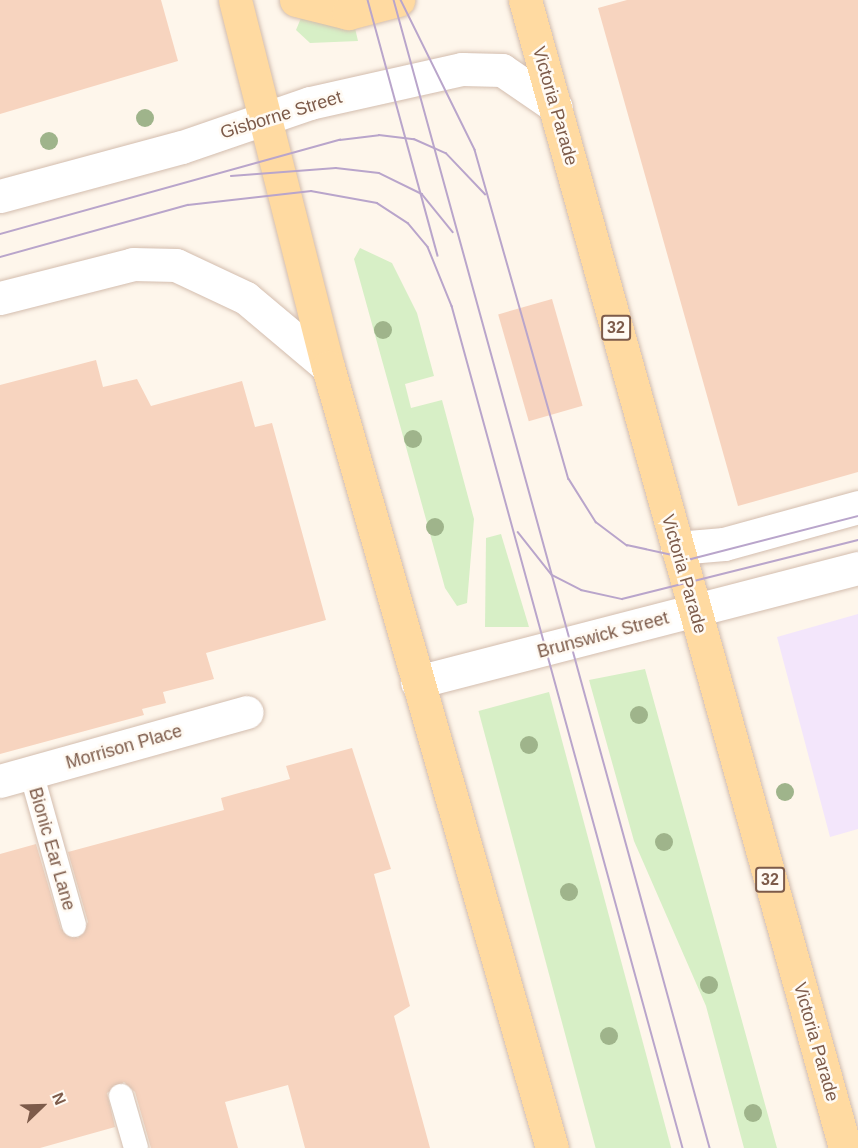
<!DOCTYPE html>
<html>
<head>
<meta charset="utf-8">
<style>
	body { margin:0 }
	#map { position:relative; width:858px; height:1148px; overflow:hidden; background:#fef6eb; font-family:Arial,sans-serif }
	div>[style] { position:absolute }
	.education>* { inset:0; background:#f3e6fb }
	.green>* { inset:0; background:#d7efc6; transform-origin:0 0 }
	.building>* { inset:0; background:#f7d4bf; transform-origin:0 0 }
	.roads { filter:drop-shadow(0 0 2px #d3bdae) drop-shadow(0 0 2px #d3bdae) }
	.service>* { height:24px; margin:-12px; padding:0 12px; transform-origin:12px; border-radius:12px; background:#fff }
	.minor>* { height:33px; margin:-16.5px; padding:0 16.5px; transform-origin:16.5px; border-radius:16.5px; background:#fff }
	.tertiary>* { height:33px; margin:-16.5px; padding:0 16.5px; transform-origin:16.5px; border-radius:16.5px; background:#fff }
	.primary>* { height:33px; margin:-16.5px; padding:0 16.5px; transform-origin:16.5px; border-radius:16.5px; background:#ffdaa1 }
	.tram>* { height:1.5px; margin:-0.75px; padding:0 0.75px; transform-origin:0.75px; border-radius:0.75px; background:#b9a5cb }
	.trees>* { width:18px; height:18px; margin:-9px; border-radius:50%; background:#9fb48b }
	span { translate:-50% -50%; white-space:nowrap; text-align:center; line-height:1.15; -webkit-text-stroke:5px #fffaf3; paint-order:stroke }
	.shield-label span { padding:2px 4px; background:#fffaf3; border:2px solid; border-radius:4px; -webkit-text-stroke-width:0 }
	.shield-label { font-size:16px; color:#7d5b4a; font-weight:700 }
	.street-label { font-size:18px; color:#7d5b4a }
	.north { position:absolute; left:12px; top:1076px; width:60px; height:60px; -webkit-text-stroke:4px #fffaf3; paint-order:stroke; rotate:67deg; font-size:16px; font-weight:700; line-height:24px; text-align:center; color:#7d5b4a }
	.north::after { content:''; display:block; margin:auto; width:21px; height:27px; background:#7d5b4a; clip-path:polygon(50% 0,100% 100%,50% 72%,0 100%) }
</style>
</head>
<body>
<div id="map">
	<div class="education">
		<div style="clip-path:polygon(858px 614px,858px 829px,830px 837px,777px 637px)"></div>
	</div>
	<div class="green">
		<div style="clip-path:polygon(301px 18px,355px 28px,358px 41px,310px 43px,296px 30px)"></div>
		<div style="clip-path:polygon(360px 248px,392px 263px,417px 313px,434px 376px,405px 384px,411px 408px,442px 400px,474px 519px,467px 603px,457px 606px,445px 588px,354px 259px)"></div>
		<div style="clip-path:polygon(501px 534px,529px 627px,485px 627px,486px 538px)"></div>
		<div style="clip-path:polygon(645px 669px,777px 1148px,744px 1148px,706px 1006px,634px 841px,589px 680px)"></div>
		<div style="left:549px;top:692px;width:473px;height:73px;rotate:75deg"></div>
	</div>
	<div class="building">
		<div style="clip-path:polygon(0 0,161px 0,178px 61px,0 114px)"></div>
		<div style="clip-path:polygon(627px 0,858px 0,858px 472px,738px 506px,598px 8px)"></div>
		<div style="left:552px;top:299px;width:111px;height:56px;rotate:74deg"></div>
		<div style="clip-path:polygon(96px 360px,103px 387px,137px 379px,151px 406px,242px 381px,255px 427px,272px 423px,326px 620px,206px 653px,214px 679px,163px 692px,166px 703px,142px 709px,144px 715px,0 754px,0 385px)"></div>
		<div style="clip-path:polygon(352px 748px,391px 869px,374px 874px,410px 1006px,394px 1016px,430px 1148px,305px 1148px,288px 1085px,225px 1102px,238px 1148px,151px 1148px,135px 1092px,124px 1082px,107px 1093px,115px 1127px,40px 1148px,0 1148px,0 854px,36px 844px,61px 929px,78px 938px,88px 922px,68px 852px,224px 810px,221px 798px,290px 779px,286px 766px)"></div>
	</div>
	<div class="roads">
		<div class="service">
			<div style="left:31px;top:772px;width:159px;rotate:74.3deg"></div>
			<div style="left:121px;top:1096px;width:54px;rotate:73.9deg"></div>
		</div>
		<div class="minor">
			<div style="left:0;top:781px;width:256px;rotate:-15.6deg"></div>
		</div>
		<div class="tertiary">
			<div style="left:0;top:196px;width:188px;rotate:-15.1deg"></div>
			<div style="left:182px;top:147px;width:135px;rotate:-19deg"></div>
			<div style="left:310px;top:103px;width:156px;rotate:-12.6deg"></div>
			<div style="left:462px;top:69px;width:40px;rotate:1.4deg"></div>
			<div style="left:502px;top:70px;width:65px;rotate:34.4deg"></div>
			<div style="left:0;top:298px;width:137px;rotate:-14.3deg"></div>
			<div style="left:133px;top:264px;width:43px;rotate:1.3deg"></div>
			<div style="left:176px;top:265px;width:77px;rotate:25.2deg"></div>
			<div style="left:246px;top:298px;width:107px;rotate:40.1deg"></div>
			<div style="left:677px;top:548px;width:47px;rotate:-4.9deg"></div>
			<div style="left:724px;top:544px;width:139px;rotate:-15.4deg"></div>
			<div style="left:417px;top:682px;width:455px;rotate:-14.5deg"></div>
		</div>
		<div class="primary">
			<div style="left:235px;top:0;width:379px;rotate:75.8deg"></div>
			<div style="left:328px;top:367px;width:812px;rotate:74deg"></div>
			<div style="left:296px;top:0;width:54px;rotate:14deg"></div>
			<div style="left:348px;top:13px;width:52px;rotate:-14.6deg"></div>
			<div style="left:525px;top:0;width:1192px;rotate:74.42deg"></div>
		</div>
	</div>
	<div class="tram">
		<div style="left:368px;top:0;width:265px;rotate:74.7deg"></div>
		<div style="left:394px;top:0;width:1191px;rotate:74.61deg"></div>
		<div style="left:401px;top:0;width:167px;rotate:63.7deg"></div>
		<div style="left:475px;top:150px;width:342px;rotate:74.1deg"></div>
		<div style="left:569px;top:479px;width:51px;rotate:57.9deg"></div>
		<div style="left:596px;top:522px;width:39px;rotate:37deg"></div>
		<div style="left:627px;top:545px;width:66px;rotate:12.3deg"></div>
		<div style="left:691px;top:559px;width:172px;rotate:-14.4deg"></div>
		<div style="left:231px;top:176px;width:105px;rotate:-4.4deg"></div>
		<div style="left:336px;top:168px;width:43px;rotate:6.6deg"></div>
		<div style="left:379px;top:173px;width:48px;rotate:26deg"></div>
		<div style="left:422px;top:194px;width:49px;rotate:50.8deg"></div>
		<div style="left:0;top:234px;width:353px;rotate:-15.5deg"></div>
		<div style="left:340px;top:140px;width:39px;rotate:-7deg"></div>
		<div style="left:379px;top:135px;width:35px;rotate:7deg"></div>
		<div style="left:414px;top:139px;width:35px;rotate:24deg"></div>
		<div style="left:446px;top:153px;width:57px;rotate:46.4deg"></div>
		<div style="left:0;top:257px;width:195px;rotate:-15.5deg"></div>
		<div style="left:188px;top:205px;width:124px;rotate:-6.5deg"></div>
		<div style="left:311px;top:191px;width:67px;rotate:10.3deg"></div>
		<div style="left:377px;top:203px;width:37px;rotate:33deg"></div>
		<div style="left:408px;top:223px;width:31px;rotate:50deg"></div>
		<div style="left:428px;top:247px;width:64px;rotate:67.9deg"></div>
		<div style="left:452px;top:306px;width:873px;rotate:74.66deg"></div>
		<div style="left:518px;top:532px;width:55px;rotate:51.7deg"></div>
		<div style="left:552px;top:575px;width:33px;rotate:27deg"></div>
		<div style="left:581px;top:590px;width:42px;rotate:12.4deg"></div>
		<div style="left:622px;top:599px;width:243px;rotate:-14deg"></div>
	</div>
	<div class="trees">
		<div style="left:145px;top:118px"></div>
		<div style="left:49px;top:141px"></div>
		<div style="left:383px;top:330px"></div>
		<div style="left:413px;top:439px"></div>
		<div style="left:435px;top:527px"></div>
		<div style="left:639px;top:715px"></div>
		<div style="left:529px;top:745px"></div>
		<div style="left:785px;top:792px"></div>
		<div style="left:664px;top:842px"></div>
		<div style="left:569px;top:892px"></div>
		<div style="left:709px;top:985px"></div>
		<div style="left:609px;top:1036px"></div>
		<div style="left:753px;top:1113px"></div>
	</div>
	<div class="shield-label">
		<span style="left:616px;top:328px">32</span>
		<span style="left:770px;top:880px">32</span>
	</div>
	<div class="street-label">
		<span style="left:555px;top:106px;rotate:74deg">Victoria Parade</span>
		<span style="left:281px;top:115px;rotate:-17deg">Gisborne Street</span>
		<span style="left:684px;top:574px;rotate:74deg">Victoria Parade</span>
		<span style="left:603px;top:635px;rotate:-15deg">Brunswick Street</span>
		<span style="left:124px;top:747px;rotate:-16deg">Morrison Place</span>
		<span style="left:52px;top:849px;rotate:74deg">Bionic Ear Lane</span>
		<span style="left:816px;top:1042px;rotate:74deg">Victoria Parade</span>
	</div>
	<div class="north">N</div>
</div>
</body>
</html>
